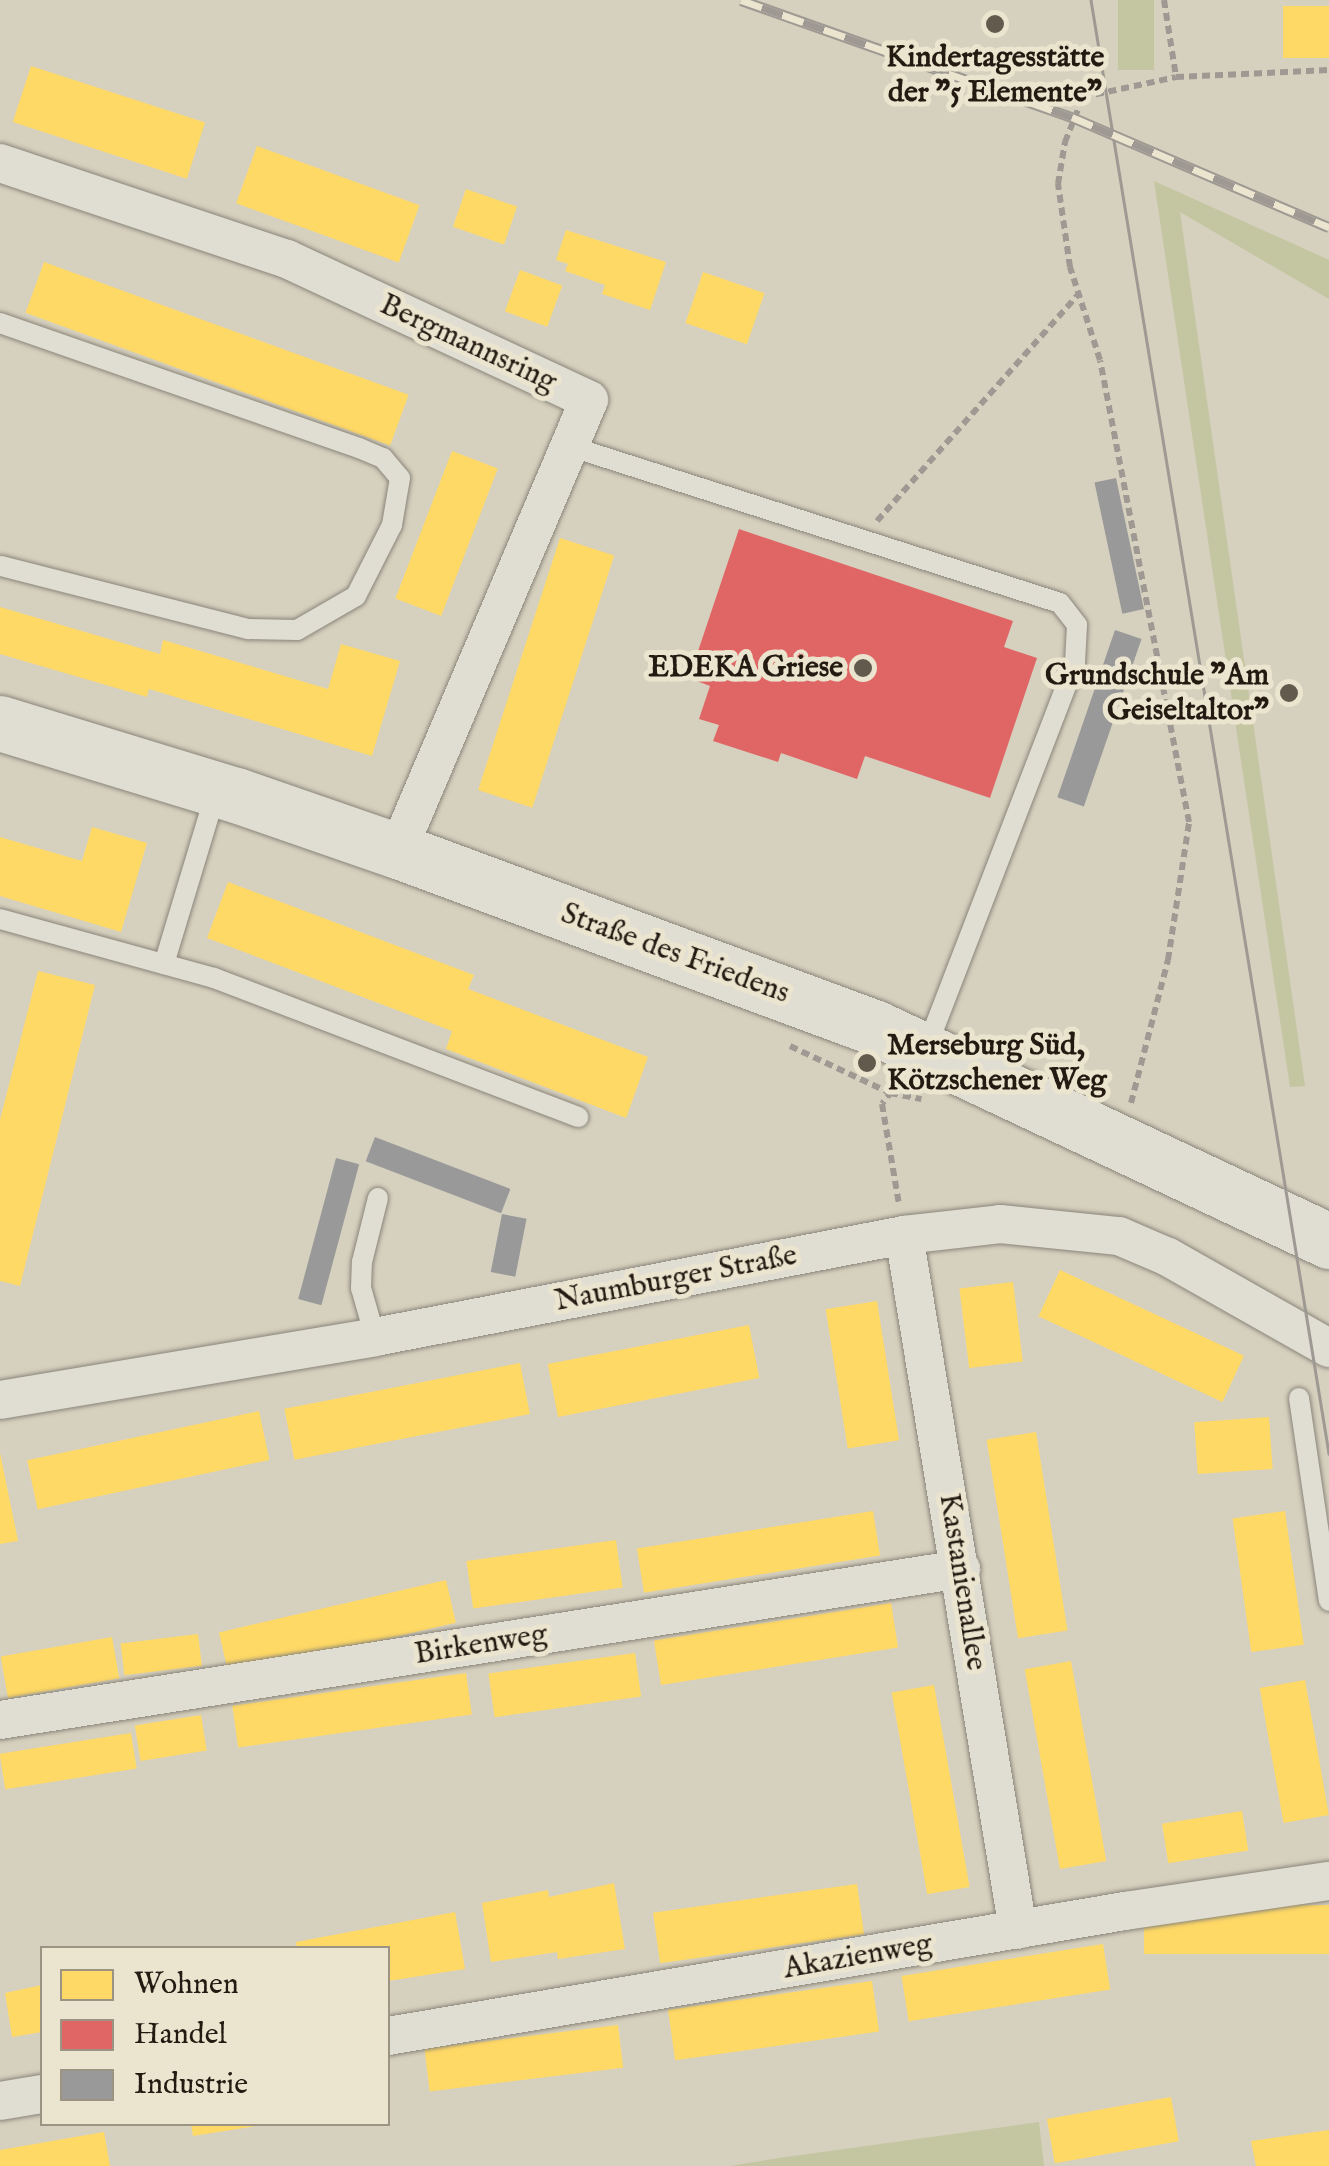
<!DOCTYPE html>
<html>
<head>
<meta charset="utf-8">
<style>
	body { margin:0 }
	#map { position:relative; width:1329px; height:2166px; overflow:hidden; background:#d6d0be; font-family:"IM FELL English",serif }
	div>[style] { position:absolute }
	.green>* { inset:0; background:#c4c6a1; transform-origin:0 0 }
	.homes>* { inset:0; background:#ffd966; transform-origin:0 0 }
	.shops>* { inset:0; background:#e06666 }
	.industry>* { inset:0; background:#999; transform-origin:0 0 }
	.path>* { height:6px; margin-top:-3px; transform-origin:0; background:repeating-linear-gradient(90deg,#9e9a93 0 8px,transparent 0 13px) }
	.roads { filter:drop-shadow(0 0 2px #8a857a) drop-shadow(0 0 2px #8a857a) }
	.lane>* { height:20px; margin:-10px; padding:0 10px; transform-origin:10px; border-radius:10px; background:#e0ddd3 }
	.street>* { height:38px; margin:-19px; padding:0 19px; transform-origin:19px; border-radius:19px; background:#e0ddd3 }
	.secondary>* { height:55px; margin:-27.5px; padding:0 27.5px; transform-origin:27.5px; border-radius:27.5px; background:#e0ddd3 }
	.tram>* { height:2.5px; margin:-1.25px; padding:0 1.25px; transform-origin:1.25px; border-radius:1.25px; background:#9e9a93 }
	.rail>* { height:11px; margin-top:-5.5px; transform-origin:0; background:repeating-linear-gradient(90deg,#ebe4ce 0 22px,#9e9a93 0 44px); box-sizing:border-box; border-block:2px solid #9e9a93 }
	.dots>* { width:28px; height:28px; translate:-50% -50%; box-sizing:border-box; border:5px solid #ebe4ce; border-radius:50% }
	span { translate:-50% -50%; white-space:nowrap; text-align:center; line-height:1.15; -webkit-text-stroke:10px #ebe4ce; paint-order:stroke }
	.poi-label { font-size:30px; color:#251a12; font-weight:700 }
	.right { translate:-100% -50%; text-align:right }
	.left { translate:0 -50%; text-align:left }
	.street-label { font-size:30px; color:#251a12 }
	.legend { position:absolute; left:40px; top:1946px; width:350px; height:180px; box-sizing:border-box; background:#ebe4ce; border:2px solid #9c9383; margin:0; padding:12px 18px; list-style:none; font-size:30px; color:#251a12 }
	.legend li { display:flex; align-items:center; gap:20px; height:50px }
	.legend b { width:50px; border:2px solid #9c9383 }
</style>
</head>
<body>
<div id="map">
	<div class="green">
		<div style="left:1118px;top:0;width:36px;height:70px"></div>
		<div style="clip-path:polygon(1154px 181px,1329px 260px,1329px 299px,1180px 212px,1305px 1086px,1290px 1087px)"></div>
		<div style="clip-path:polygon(1039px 2122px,1044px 2166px,730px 2166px,779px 2158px)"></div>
	</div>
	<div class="homes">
		<div style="left:1329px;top:6px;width:52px;height:46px;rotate:90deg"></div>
		<div style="left:31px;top:66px;width:183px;height:59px;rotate:18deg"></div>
		<div style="left:257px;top:146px;width:173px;height:61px;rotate:20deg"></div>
		<div style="left:466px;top:189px;width:54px;height:40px;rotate:19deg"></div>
		<div style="clip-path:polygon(566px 230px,666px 262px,650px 310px,602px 294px,605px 285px,565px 271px,568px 264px,556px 260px)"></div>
		<div style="left:44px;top:262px;width:388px;height:54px;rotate:20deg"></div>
		<div style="left:520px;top:270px;width:45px;height:44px;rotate:20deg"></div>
		<div style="left:703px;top:272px;width:65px;height:54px;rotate:19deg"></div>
		<div style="left:452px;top:451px;width:49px;height:158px;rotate:21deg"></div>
		<div style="left:560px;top:538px;width:57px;height:265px;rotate:18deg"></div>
		<div style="clip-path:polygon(0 607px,160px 654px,163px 640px,328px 689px,341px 644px,400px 661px,372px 756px,149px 689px,147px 697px,0 654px)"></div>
		<div style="clip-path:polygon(92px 827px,147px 843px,121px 932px,0 896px,0 837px,82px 861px)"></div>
		<div style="clip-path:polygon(228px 882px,474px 975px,468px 989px,648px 1057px,626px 1118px,446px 1049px,452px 1031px,207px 938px)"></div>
		<div style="clip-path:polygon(38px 971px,95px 985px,20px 1286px,0 1281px,0 1120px)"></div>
		<div style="left:1060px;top:1270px;width:203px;height:51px;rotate:25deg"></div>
		<div style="left:1013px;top:1282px;width:80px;height:54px;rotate:83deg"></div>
		<div style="left:877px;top:1301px;width:141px;height:52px;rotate:81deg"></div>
		<div style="left:749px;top:1325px;width:54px;height:205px;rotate:79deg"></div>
		<div style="left:520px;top:1363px;width:52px;height:240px;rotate:79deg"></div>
		<div style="left:259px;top:1411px;width:50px;height:237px;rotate:78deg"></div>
		<div style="left:1269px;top:1417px;width:52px;height:75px;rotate:86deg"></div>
		<div style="left:1036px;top:1432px;width:201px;height:50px;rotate:81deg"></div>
		<div style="clip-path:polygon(0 1453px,18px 1541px,0 1544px)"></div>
		<div style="left:873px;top:1511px;width:45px;height:239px;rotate:81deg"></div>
		<div style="left:1285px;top:1511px;width:135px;height:53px;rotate:82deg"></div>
		<div style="left:616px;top:1540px;width:48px;height:151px;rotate:82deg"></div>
		<div style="left:446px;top:1580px;width:44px;height:233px;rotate:77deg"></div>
		<div style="left:891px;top:1603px;width:45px;height:240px;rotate:81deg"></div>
		<div style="left:198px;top:1634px;width:32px;height:78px;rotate:83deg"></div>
		<div style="left:112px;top:1637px;width:42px;height:113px;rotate:80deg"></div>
		<div style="left:635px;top:1653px;width:44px;height:148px;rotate:82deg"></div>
		<div style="left:1071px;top:1661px;width:203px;height:47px;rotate:80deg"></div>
		<div style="left:466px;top:1673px;width:42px;height:236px;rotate:82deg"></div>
		<div style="left:1305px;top:1680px;width:137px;height:46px;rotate:80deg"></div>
		<div style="left:934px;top:1685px;width:205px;height:43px;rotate:80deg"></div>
		<div style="left:201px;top:1715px;width:36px;height:67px;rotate:81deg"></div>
		<div style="left:131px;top:1733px;width:36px;height:133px;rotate:81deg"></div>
		<div style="left:1242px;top:1811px;width:40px;height:81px;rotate:81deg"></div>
		<div style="clip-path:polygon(614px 1883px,625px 1949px,558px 1959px,557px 1952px,491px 1962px,482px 1903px,548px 1890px,549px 1897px)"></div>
		<div style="left:857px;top:1884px;width:51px;height:206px;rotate:82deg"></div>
		<div style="left:1329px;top:1905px;width:49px;height:185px;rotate:90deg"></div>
		<div style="clip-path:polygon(455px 1912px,465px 1969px,388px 1981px,388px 1948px,297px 1948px,296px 1942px)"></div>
		<div style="left:1103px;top:1944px;width:46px;height:204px;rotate:81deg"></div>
		<div style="left:872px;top:1981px;width:51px;height:206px;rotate:82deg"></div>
		<div style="clip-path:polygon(42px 1985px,42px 2032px,12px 2037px,5px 1993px)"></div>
		<div style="left:618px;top:2025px;width:43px;height:195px;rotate:83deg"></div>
		<div style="left:1171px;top:2097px;width:45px;height:126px;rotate:80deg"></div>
		<div style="clip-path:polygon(191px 2124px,256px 2124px,256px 2126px,193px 2136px)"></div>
		<div style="clip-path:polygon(1329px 2130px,1329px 2166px,1256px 2166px,1251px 2141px)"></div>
		<div style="clip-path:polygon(104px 2132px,110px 2166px,0 2166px,0 2150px)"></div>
	</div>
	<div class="shops">
		<div style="clip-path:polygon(739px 529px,1013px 621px,1004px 647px,1037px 658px,990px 798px,865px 756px,857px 779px,781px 753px,778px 762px,713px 741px,719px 725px,699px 719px,710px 686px,689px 678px)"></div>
	</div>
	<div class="industry">
		<div style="left:1116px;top:478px;width:134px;height:22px;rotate:78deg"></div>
		<div style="left:1115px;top:630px;width:28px;height:177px;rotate:19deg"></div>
		<div style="left:375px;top:1137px;width:145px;height:26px;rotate:21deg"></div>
		<div style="left:336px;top:1158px;width:24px;height:146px;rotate:15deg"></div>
		<div style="left:502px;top:1214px;width:25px;height:59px;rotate:11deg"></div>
	</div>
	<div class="path">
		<div style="left:1164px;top:0;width:78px;rotate:81.1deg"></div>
		<div style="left:877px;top:521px;width:302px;rotate:-48.4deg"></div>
		<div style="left:790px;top:1046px;width:110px;rotate:25.2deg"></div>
		<div style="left:890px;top:1093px;width:32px;rotate:11deg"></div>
		<div style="left:892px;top:1091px;width:16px;rotate:128deg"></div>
		<div style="left:882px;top:1104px;width:101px;rotate:80.4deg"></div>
		<div style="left:1131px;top:1103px;width:148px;rotate:-75.5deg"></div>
		<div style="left:1168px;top:960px;width:140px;rotate:-81.3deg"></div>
		<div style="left:1189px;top:822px;width:470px;rotate:-100.9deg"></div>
		<div style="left:1100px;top:360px;width:98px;rotate:-107.9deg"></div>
		<div style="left:1070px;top:267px;width:84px;rotate:-98.2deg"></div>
		<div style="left:1058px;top:184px;width:43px;rotate:-80.5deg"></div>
		<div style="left:1065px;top:142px;width:48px;rotate:-68.2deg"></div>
		<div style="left:1083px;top:97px;width:95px;rotate:-12.1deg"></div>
		<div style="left:1176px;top:77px;width:153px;rotate:-2.6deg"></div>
	</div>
	<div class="roads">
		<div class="lane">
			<div style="left:0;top:323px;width:380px;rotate:19.2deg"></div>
			<div style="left:359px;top:448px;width:26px;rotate:23deg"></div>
			<div style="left:383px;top:458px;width:26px;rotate:50deg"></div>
			<div style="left:400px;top:478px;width:48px;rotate:99.7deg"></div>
			<div style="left:392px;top:525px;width:80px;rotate:116.9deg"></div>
			<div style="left:356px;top:596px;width:68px;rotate:150deg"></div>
			<div style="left:297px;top:630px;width:49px;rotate:-178.8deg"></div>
			<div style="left:248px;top:629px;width:256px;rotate:-165.7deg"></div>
			<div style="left:569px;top:446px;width:515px;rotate:17.73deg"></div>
			<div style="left:1060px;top:603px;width:28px;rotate:52deg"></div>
			<div style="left:1077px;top:625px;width:38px;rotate:93deg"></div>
			<div style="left:1075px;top:663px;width:414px;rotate:111.1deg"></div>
			<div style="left:0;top:919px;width:222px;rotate:15.4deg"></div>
			<div style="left:214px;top:978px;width:390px;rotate:20.9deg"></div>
			<div style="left:164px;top:964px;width:183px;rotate:-73.2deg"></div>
			<div style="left:375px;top:1337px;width:51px;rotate:-105.9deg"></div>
			<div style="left:361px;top:1288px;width:26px;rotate:-88deg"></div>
			<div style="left:362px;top:1262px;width:66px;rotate:-76deg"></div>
			<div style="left:1299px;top:1398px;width:205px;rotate:81.6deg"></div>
		</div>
		<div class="street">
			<div style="left:0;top:163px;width:303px;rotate:18.5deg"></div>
			<div style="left:287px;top:259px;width:333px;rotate:25deg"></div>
			<div style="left:589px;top:400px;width:490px;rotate:113deg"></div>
			<div style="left:904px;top:1235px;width:704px;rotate:80.68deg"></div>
			<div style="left:0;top:1400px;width:380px;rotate:-9.5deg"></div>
			<div style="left:375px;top:1337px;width:539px;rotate:-10.91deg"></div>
			<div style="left:904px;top:1235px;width:97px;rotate:-6.5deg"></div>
			<div style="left:1000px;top:1224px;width:120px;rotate:5.8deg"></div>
			<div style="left:1119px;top:1236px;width:53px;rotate:23.2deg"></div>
			<div style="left:1168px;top:1257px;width:185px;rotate:29.5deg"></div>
			<div style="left:0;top:1720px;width:973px;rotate:-8.93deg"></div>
			<div style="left:388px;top:2036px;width:748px;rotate:-9.63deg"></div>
			<div style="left:1125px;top:1911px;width:206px;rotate:-8.4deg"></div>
			<div style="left:0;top:2101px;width:43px;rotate:-9.5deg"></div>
		</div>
		<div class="secondary">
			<div style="left:0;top:723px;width:247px;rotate:17deg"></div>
			<div style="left:236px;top:795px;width:171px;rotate:19.1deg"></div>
			<div style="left:398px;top:851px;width:510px;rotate:20.32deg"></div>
			<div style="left:876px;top:1028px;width:501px;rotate:25.18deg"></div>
		</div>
	</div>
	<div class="tram">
		<div style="left:1091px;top:0;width:1473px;rotate:80.7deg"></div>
	</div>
	<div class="rail">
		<div style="left:741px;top:0;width:351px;rotate:19.5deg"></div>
		<div style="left:1072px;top:117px;width:280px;rotate:23.2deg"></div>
	</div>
	<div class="dots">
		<div style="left:995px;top:24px;background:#635a4e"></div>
		<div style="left:863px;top:668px;background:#635a4e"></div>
		<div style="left:1289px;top:693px;background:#635a4e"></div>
		<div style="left:867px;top:1063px;background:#635a4e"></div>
	</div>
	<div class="poi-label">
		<span style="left:995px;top:75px">Kindertagesstätte<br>der "5 Elemente"</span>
		<span class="right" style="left:843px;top:668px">EDEKA Griese</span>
		<span class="right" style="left:1269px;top:693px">Grundschule "Am<br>Geiseltaltor"</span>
		<span class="left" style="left:887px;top:1063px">Merseburg Süd,<br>Kötzschener Weg</span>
	</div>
	<div class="street-label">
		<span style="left:468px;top:344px;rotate:25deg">Bergmannsring</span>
		<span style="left:675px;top:954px;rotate:20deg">Straße des Friedens</span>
		<span style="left:676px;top:1279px;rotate:-11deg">Naumburger Straße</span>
		<span style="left:962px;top:1582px;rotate:81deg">Kastanienallee</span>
		<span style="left:481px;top:1645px;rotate:-9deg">Birkenweg</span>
		<span style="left:858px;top:1957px;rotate:-10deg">Akazienweg</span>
	</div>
	<ul class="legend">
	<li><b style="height:28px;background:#ffd966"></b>Wohnen</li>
	<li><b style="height:28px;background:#e06666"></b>Handel</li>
	<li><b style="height:28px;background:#999"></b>Industrie</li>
	</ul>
</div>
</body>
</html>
